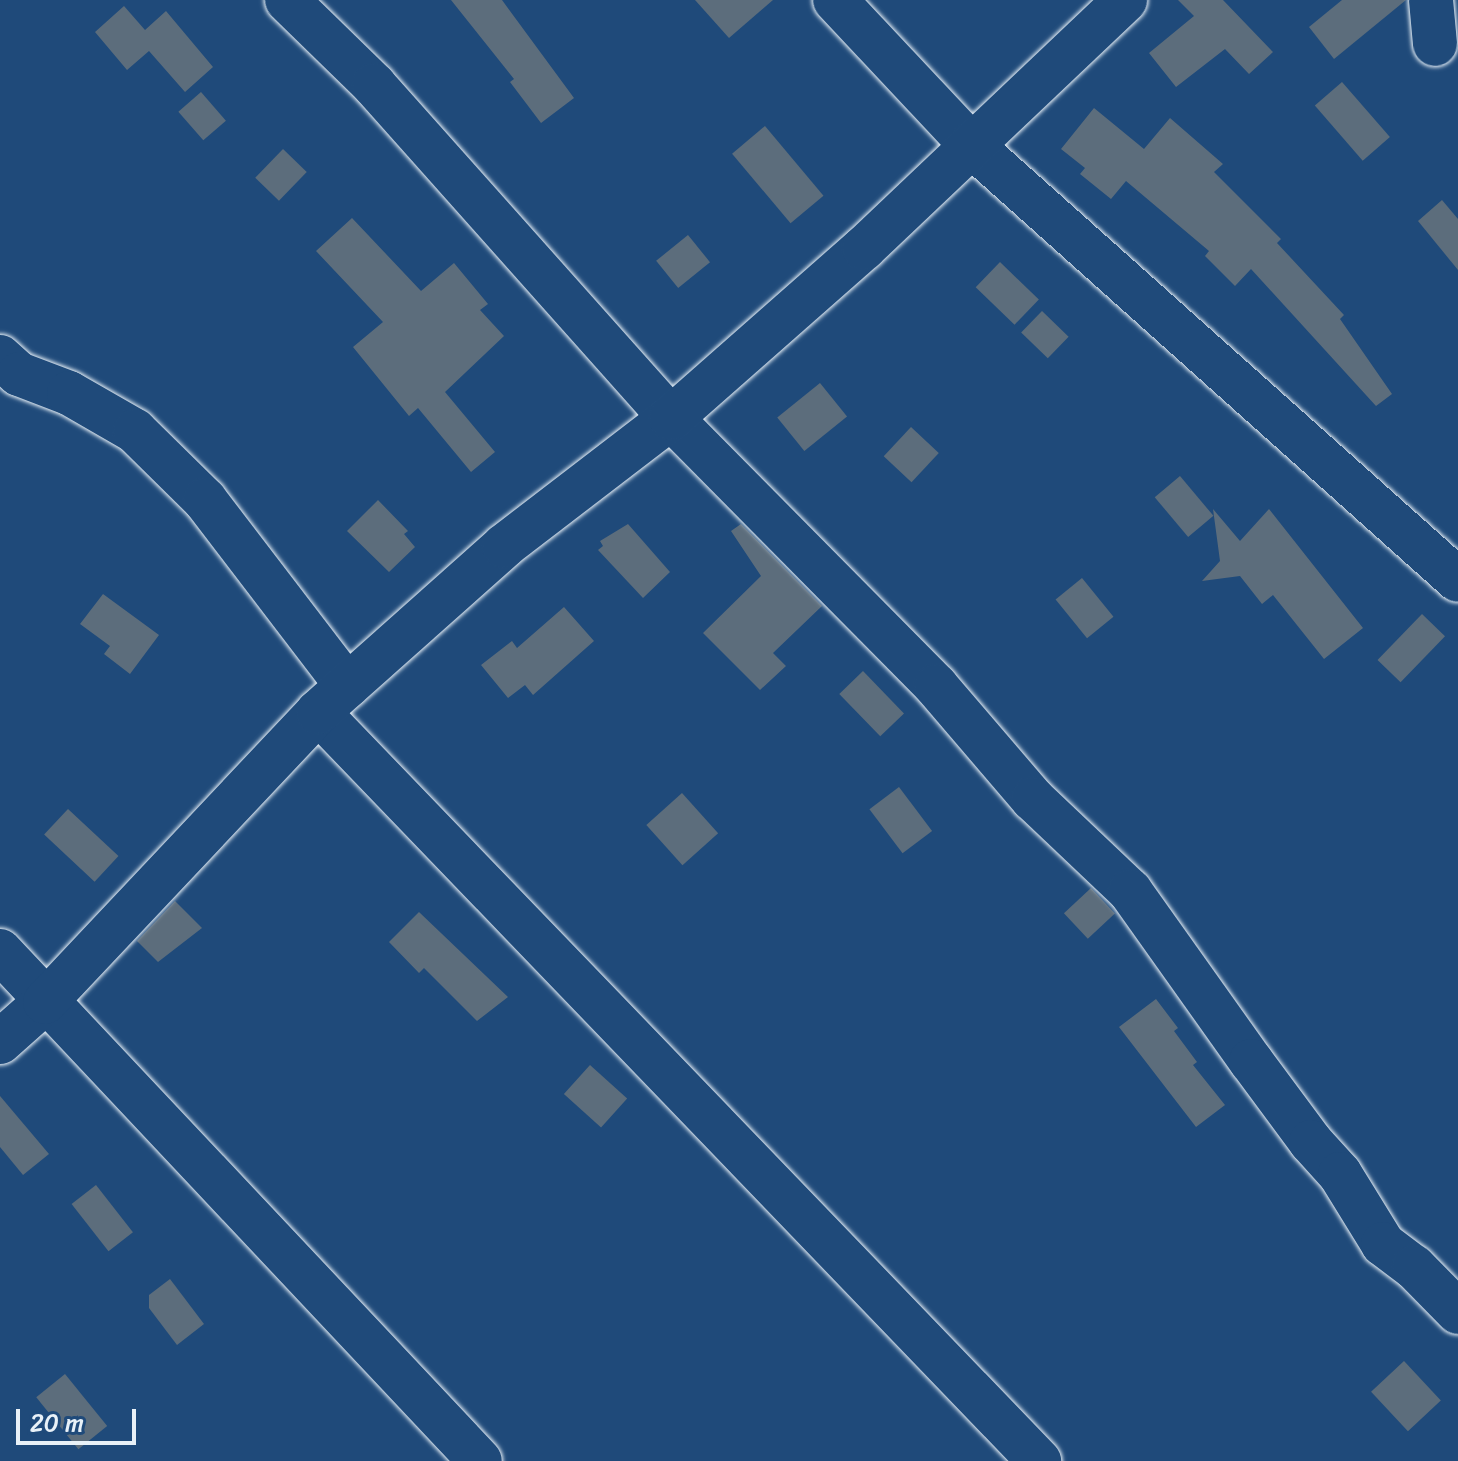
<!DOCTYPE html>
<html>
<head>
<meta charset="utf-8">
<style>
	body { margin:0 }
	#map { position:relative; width:1458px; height:1461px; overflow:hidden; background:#1f4a7a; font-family:Sriracha,sans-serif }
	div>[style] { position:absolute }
	.building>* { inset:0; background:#5c6d7c; transform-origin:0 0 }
	.roads { filter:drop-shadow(0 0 2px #e8f1f8) drop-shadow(0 0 2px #e8f1f8) }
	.minor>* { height:44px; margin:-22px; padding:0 22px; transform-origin:22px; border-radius:22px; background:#1f4a7a }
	span { translate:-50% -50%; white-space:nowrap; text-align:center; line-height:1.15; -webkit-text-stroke:7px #1f4a7a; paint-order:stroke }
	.scale { position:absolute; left:16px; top:1409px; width:120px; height:36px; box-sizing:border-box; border:4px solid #e8f1f8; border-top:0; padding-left:10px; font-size:24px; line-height:28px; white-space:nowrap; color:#e8f1f8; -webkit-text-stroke:6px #1f4a7a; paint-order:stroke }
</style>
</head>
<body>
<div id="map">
	<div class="building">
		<div style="clip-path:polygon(451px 0,502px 0,574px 98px,541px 123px,510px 82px,514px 79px)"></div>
		<div style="clip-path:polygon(695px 0,773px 0,729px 38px)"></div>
		<div style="clip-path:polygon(1178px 0,1223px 0,1273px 52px,1249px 74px,1225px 49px,1176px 87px,1149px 53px,1194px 16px)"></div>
		<div style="clip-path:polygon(1342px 0,1406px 0,1334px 59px,1309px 27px)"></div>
		<div style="clip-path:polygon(124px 6px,145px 30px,166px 11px,213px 67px,185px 92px,149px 51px,127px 70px,95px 32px)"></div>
		<div style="left:1342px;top:82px;width:73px;height:36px;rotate:49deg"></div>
		<div style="left:201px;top:92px;width:38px;height:30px;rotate:49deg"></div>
		<div style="clip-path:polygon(1094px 108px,1144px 149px,1170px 118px,1223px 164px,1214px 172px,1281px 239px,1277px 243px,1344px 315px,1340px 319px,1392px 394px,1376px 406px,1251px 269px,1235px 286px,1205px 256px,1209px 251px,1126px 181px,1111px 199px,1080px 174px,1085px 168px,1061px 149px)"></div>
		<div style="left:765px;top:126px;width:91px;height:43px;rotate:50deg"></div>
		<div style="left:283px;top:149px;width:33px;height:40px;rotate:44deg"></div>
		<div style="clip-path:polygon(1442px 200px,1458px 219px,1458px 270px,1418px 221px)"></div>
		<div style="clip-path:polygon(352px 218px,421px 291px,454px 263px,488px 304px,480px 310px,504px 336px,445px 392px,495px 452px,471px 472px,418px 408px,409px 416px,353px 347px,383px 322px,316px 251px)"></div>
		<div style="left:688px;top:235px;width:35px;height:41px;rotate:51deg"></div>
		<div style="left:1000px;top:262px;width:54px;height:35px;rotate:44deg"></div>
		<div style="left:1042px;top:311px;width:37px;height:30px;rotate:44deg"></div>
		<div style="left:820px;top:383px;width:43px;height:55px;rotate:51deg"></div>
		<div style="left:911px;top:427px;width:38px;height:40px;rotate:43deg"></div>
		<div style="left:1180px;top:476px;width:52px;height:33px;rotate:50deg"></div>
		<div style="clip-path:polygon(378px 500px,408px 531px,404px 534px,415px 547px,389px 572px,347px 531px)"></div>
		<div style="clip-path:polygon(1213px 509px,1240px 541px,1269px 509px,1363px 628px,1324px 659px,1273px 595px,1262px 604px,1240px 576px,1202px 581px,1220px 561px)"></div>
		<div style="clip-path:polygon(628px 524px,670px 572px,643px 598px,598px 550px,603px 546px,600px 541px)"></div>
		<div style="clip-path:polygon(741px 524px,822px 606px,773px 653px,786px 666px,760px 690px,703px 633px,761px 576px,731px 531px)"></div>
		<div style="left:1082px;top:578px;width:50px;height:34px;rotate:51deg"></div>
		<div style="clip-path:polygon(103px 594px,159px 635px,130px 674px,104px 654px,110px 646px,80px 624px)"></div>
		<div style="clip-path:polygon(564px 607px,594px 641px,533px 695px,525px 685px,508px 698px,481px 665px,512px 641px,517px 648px)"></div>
		<div style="left:1422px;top:614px;width:32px;height:64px;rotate:44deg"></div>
		<div style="left:863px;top:671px;width:59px;height:33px;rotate:46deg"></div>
		<div style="left:899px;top:787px;width:55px;height:37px;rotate:53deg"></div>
		<div style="left:682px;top:793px;width:54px;height:48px;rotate:48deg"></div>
		<div style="left:68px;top:809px;width:69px;height:35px;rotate:43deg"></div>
		<div style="left:1091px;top:888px;width:35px;height:37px;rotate:47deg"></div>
		<div style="clip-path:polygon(175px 901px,202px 928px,158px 962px,137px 941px)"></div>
		<div style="clip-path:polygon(419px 912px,508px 997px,477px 1021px,424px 968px,419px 973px,389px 942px)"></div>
		<div style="clip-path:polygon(1156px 999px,1178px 1028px,1174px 1031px,1197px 1062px,1193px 1065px,1225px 1105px,1196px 1127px,1119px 1027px)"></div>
		<div style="left:590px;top:1065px;width:50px;height:39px;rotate:42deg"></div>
		<div style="clip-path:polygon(0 1096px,49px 1154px,23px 1175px,0 1147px)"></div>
		<div style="left:96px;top:1185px;width:60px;height:31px;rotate:52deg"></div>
		<div style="clip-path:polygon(170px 1279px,204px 1324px,177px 1345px,149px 1308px,149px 1295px)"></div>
		<div style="left:1404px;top:1361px;width:54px;height:45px;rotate:47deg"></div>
		<div style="left:65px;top:1374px;width:67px;height:37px;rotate:51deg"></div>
	</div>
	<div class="roads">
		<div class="minor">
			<div style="left:287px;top:0;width:122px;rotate:44.3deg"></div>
			<div style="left:374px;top:85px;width:446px;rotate:48.3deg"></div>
			<div style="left:671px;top:418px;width:377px;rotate:45.3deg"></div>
			<div style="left:936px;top:686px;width:149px;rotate:49.4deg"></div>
			<div style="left:1033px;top:799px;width:134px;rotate:43.5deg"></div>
			<div style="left:1130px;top:891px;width:209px;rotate:54.6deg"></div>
			<div style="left:1251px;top:1061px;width:101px;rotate:53.5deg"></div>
			<div style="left:1311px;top:1142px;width:43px;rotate:47.8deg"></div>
			<div style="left:1340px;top:1174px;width:82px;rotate:58.4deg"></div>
			<div style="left:1383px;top:1244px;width:39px;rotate:37deg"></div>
			<div style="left:1414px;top:1267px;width:63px;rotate:45.6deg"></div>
			<div style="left:835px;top:0;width:197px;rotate:46.8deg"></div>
			<div style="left:970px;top:144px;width:654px;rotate:41.78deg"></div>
			<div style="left:1431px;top:0;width:44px;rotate:84.8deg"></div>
			<div style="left:0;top:357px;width:25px;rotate:42deg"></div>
			<div style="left:19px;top:374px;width:53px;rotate:20.8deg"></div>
			<div style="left:69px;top:393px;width:76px;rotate:29.9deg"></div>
			<div style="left:135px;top:431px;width:98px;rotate:44.6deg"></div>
			<div style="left:205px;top:500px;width:234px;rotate:52.6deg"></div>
			<div style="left:318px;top:712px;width:1040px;rotate:46.09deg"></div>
			<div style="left:0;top:951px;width:700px;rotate:46.74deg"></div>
			<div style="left:0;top:1042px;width:60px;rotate:-41.6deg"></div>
			<div style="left:45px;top:1002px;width:398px;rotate:-46.7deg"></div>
			<div style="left:318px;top:712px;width:249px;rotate:-41.7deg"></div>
			<div style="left:504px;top:546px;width:210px;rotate:-37.5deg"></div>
			<div style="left:671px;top:418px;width:257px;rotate:-41.4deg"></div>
			<div style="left:864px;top:248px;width:360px;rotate:-43.5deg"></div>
		</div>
	</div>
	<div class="scale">20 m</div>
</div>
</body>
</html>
